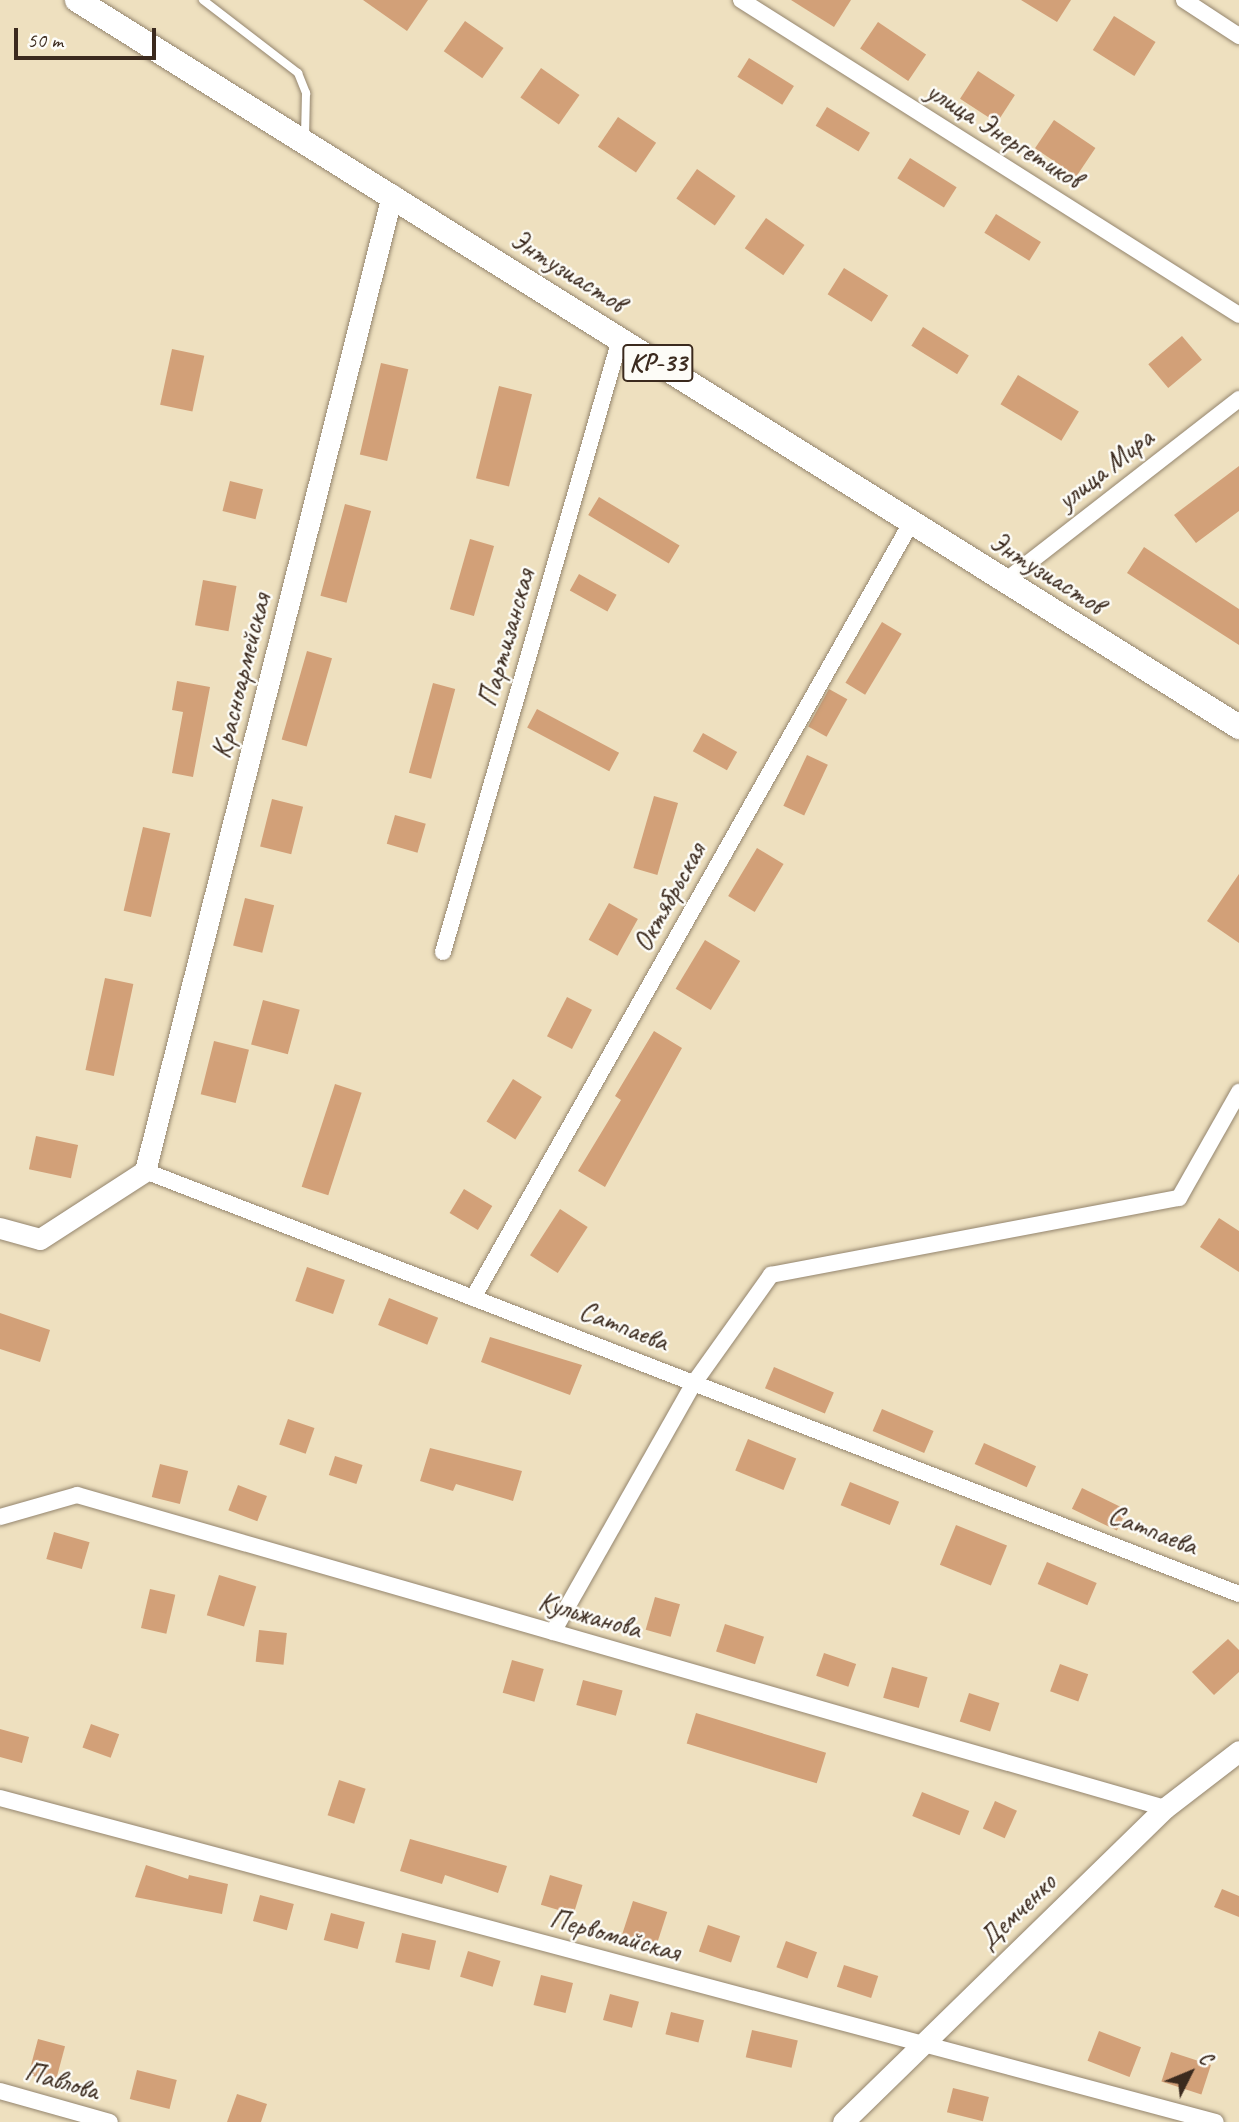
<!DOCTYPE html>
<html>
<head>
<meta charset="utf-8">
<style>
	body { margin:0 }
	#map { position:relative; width:1239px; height:2122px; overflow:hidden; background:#eee0bf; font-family:Caveat,sans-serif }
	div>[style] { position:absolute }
	.building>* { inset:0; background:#d2a078; transform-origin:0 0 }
	.roads { filter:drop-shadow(0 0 2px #94856e) drop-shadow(0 0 2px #94856e) }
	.lane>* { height:8px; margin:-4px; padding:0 4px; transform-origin:4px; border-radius:4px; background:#fff }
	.street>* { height:16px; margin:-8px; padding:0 8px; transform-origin:8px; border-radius:8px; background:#fff }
	.secondary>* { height:21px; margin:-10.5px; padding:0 10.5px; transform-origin:10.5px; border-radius:10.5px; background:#fff }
	.primary>* { height:24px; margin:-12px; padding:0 12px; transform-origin:12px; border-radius:12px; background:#fff }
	span { translate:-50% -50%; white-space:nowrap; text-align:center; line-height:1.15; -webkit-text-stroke:5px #fdfcf7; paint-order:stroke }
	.shield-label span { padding:2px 5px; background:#fdfcf7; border:2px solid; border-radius:5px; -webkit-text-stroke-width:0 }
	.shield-label { font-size:26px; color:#3b2a1e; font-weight:700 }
	.street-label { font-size:28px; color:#3b2a1e }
	.north { position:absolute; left:1155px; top:2038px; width:70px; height:70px; -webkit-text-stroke:5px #fdfcf7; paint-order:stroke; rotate:47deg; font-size:19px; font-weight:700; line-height:28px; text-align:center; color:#3b2a1e }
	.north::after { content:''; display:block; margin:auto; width:24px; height:32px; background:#3b2a1e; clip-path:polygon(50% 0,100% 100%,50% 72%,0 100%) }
	.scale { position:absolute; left:14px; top:28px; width:142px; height:32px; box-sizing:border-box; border:4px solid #3b2a1e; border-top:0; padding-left:9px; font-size:21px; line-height:24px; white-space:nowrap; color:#3b2a1e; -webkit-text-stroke:5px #fdfcf7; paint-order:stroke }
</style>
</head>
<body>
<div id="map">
	<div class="building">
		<div style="clip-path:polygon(363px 0,428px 0,407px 31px)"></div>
		<div style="clip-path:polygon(791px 0,851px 0,834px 27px)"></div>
		<div style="clip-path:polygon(1021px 0,1071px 0,1057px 22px)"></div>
		<div style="left:1114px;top:16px;width:49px;height:40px;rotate:32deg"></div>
		<div style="left:465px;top:21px;width:47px;height:37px;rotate:35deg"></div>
		<div style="left:878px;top:22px;width:58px;height:32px;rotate:34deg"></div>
		<div style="left:749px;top:58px;width:53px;height:22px;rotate:32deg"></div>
		<div style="left:541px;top:68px;width:47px;height:36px;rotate:35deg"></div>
		<div style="left:978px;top:71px;width:44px;height:33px;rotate:33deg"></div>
		<div style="left:827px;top:107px;width:50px;height:22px;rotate:31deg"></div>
		<div style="left:618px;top:117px;width:46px;height:36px;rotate:34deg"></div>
		<div style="left:1054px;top:120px;width:50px;height:34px;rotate:34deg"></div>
		<div style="left:910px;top:158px;width:55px;height:24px;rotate:32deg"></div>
		<div style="left:697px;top:169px;width:47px;height:36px;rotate:35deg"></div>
		<div style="left:996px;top:214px;width:53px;height:22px;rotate:32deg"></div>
		<div style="left:766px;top:218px;width:47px;height:37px;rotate:35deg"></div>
		<div style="left:844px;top:268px;width:52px;height:31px;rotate:32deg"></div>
		<div style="left:923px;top:327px;width:54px;height:22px;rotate:32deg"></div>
		<div style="left:1182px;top:336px;width:31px;height:44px;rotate:50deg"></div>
		<div style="left:172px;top:349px;width:33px;height:57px;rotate:12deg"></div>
		<div style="left:381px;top:363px;width:28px;height:94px;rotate:13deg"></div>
		<div style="left:1018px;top:375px;width:71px;height:34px;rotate:31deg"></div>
		<div style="left:499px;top:386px;width:34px;height:95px;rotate:14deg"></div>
		<div style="clip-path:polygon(1239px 466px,1239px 511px,1196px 543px,1174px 515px)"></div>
		<div style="left:230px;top:481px;width:34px;height:31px;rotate:14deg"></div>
		<div style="left:599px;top:497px;width:94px;height:21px;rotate:31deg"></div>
		<div style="left:345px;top:504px;width:27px;height:95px;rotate:15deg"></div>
		<div style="left:470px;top:539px;width:25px;height:73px;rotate:16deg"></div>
		<div style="clip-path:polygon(1144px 547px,1239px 609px,1239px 645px,1127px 573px)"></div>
		<div style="left:579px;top:574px;width:43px;height:19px;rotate:29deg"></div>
		<div style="left:203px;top:580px;width:34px;height:46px;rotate:10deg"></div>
		<div style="left:882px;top:622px;width:23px;height:71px;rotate:31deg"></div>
		<div style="left:307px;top:651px;width:26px;height:92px;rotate:16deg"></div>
		<div style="clip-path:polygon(177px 681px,210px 687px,193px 777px,172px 773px,183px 712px,172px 710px)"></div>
		<div style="left:433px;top:683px;width:23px;height:93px;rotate:15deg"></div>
		<div style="left:829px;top:689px;width:21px;height:43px;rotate:29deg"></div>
		<div style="left:537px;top:709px;width:93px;height:21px;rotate:28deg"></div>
		<div style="left:703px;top:733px;width:39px;height:21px;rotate:29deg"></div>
		<div style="left:807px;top:755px;width:23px;height:56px;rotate:25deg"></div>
		<div style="left:654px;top:796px;width:25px;height:75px;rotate:16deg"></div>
		<div style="left:272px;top:799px;width:32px;height:49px;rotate:14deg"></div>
		<div style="left:395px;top:815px;width:32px;height:30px;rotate:16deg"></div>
		<div style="left:143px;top:827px;width:28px;height:86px;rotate:13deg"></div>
		<div style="left:757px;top:848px;width:31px;height:56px;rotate:31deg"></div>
		<div style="clip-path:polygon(1239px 874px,1239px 943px,1207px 921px)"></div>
		<div style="left:245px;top:898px;width:30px;height:49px;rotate:14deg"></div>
		<div style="left:609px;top:903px;width:33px;height:42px;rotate:29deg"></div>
		<div style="left:705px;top:940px;width:41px;height:57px;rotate:31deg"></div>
		<div style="left:105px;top:978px;width:29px;height:94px;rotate:12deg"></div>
		<div style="left:567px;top:997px;width:28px;height:44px;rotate:27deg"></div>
		<div style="left:263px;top:1000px;width:38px;height:46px;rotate:15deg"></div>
		<div style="clip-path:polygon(654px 1031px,682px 1048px,605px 1187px,578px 1171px,621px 1100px,615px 1096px)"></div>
		<div style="left:214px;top:1041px;width:36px;height:55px;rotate:14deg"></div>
		<div style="left:513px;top:1079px;width:34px;height:50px;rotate:32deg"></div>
		<div style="left:335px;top:1084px;width:28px;height:108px;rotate:18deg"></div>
		<div style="left:36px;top:1136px;width:43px;height:34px;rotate:12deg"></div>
		<div style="left:464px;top:1189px;width:33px;height:28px;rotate:31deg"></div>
		<div style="left:560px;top:1209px;width:33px;height:55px;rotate:33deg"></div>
		<div style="clip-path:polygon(1219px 1218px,1239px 1231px,1239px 1272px,1200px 1247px)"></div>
		<div style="left:307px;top:1267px;width:40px;height:36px;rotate:19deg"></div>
		<div style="left:389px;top:1298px;width:53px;height:29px;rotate:22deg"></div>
		<div style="clip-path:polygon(0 1313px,50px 1330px,40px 1362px,0 1349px)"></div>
		<div style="clip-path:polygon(490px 1337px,582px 1365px,570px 1395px,481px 1362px)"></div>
		<div style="left:774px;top:1367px;width:65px;height:23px;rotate:23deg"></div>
		<div style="left:882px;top:1409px;width:56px;height:24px;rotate:23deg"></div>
		<div style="left:288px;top:1419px;width:28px;height:27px;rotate:19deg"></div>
		<div style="left:748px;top:1439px;width:52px;height:34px;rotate:22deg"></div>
		<div style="left:984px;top:1443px;width:57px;height:23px;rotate:24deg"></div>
		<div style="clip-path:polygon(430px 1448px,522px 1471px,513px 1501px,456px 1484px,453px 1491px,420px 1481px)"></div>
		<div style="left:335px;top:1456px;width:29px;height:20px;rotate:18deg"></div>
		<div style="left:160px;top:1464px;width:29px;height:34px;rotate:14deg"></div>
		<div style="left:850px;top:1482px;width:53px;height:25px;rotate:22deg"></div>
		<div style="left:238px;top:1485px;width:31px;height:27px;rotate:21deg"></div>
		<div style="left:1082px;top:1488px;width:50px;height:23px;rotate:26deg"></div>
		<div style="left:956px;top:1525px;width:55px;height:43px;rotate:22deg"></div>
		<div style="left:54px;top:1532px;width:37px;height:28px;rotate:16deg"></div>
		<div style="left:1047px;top:1562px;width:54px;height:24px;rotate:23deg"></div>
		<div style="left:219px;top:1575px;width:39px;height:42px;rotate:17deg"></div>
		<div style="left:150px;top:1589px;width:26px;height:40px;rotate:13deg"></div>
		<div style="left:655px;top:1597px;width:26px;height:34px;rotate:16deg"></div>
		<div style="left:725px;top:1624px;width:41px;height:29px;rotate:18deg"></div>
		<div style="left:259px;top:1630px;width:28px;height:32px;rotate:6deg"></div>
		<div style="clip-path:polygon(1228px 1639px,1239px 1650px,1239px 1672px,1214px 1695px,1192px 1672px)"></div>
		<div style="left:824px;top:1653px;width:34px;height:24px;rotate:19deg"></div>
		<div style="left:512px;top:1660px;width:33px;height:34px;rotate:16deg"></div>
		<div style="left:1060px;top:1664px;width:30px;height:29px;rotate:20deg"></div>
		<div style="left:892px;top:1667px;width:37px;height:32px;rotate:16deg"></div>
		<div style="left:583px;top:1680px;width:41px;height:26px;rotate:15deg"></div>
		<div style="left:969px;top:1693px;width:32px;height:30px;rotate:18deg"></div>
		<div style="left:696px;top:1713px;width:136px;height:32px;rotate:17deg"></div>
		<div style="left:91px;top:1724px;width:30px;height:25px;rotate:20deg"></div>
		<div style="clip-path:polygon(0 1729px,29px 1737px,22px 1763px,0 1757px)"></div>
		<div style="left:339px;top:1780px;width:28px;height:37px;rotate:18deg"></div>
		<div style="left:922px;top:1792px;width:51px;height:26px;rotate:22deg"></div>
		<div style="left:995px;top:1801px;width:24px;height:30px;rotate:24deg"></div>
		<div style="clip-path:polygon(410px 1839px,507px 1866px,498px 1893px,445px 1875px,442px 1884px,400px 1871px)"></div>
		<div style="clip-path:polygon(146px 1865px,188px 1879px,189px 1875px,228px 1884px,222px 1914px,135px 1897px)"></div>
		<div style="left:550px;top:1875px;width:34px;height:31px;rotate:17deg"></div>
		<div style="clip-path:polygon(1222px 1889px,1239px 1896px,1239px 1917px,1214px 1907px)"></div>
		<div style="left:260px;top:1895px;width:35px;height:27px;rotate:15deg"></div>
		<div style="left:633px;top:1901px;width:36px;height:35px;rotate:18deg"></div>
		<div style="left:331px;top:1913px;width:35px;height:28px;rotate:15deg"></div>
		<div style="left:708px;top:1925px;width:34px;height:28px;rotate:19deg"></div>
		<div style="left:402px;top:1933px;width:35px;height:30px;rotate:13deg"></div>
		<div style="left:786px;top:1941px;width:33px;height:28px;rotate:20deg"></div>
		<div style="left:468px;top:1951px;width:34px;height:27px;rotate:17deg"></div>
		<div style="left:844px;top:1965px;width:36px;height:23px;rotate:18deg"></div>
		<div style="left:541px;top:1975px;width:33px;height:31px;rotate:14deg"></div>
		<div style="left:610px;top:1994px;width:30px;height:27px;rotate:15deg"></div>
		<div style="left:671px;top:2012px;width:34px;height:23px;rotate:14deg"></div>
		<div style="left:752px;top:2030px;width:47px;height:28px;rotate:13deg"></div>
		<div style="left:1099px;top:2031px;width:45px;height:32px;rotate:21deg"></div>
		<div style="left:38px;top:2039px;width:28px;height:37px;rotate:15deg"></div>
		<div style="left:1171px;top:2052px;width:42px;height:31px;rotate:18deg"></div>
		<div style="left:137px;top:2070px;width:41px;height:30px;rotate:14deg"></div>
		<div style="left:953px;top:2088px;width:37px;height:25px;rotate:14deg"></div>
		<div style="clip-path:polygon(237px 2094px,267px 2104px,261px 2122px,227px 2122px)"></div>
	</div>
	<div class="roads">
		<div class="lane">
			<div style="left:203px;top:0;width:120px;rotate:37.5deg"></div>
			<div style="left:298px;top:73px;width:22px;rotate:68deg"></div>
			<div style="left:306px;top:93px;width:45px;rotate:91.3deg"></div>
		</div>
		<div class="street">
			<div style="left:741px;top:0;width:589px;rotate:32.31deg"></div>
			<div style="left:1184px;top:0;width:66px;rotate:33.2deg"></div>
			<div style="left:1004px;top:582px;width:298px;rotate:-37.9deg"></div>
			<div style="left:443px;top:952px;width:638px;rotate:-73.89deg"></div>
			<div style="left:145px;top:1171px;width:1173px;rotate:21.14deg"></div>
			<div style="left:473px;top:1298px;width:890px;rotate:-60.53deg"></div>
			<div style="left:0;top:1517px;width:80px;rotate:-15.9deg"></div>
			<div style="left:77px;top:1495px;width:1132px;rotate:16.05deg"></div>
			<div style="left:553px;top:1632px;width:286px;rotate:-60.5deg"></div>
			<div style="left:694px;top:1383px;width:133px;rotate:-54.5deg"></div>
			<div style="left:771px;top:1275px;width:415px;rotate:-10.7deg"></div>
			<div style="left:1179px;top:1198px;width:122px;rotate:-60.5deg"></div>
			<div style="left:0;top:1798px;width:1258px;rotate:14.92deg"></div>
			<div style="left:0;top:2091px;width:114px;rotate:15.7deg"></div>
		</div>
		<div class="secondary">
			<div style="left:0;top:1228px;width:41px;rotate:15.4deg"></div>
			<div style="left:40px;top:1239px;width:125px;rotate:-32.9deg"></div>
			<div style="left:145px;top:1171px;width:1007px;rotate:-75.8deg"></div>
			<div style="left:843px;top:2122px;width:450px;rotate:-44.3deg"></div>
			<div style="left:1165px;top:1808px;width:93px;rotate:-37.6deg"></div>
		</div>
		<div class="primary">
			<div style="left:77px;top:0;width:1371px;rotate:32.03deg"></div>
		</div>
	</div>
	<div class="shield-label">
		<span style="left:658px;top:363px">KP-33</span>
	</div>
	<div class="street-label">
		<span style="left:1004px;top:135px;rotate:32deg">улица Энергетиков</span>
		<span style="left:568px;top:271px;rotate:32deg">Энтузиастов</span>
		<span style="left:1105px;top:469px;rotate:-38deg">улица Мира</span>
		<span style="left:1047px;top:573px;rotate:32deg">Энтузиастов</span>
		<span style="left:506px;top:638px;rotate:-74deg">Партизанская</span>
		<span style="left:241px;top:676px;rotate:-76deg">Красноармейская</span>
		<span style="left:669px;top:897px;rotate:-61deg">Октябрьская</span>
		<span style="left:624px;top:1326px;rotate:21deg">Сатпаева</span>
		<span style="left:1153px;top:1530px;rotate:21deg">Сатпаева</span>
		<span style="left:590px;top:1615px;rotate:16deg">Кульжанова</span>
		<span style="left:1017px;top:1911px;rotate:-44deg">Демченко</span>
		<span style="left:615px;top:1935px;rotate:15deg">Первомайская</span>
		<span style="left:62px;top:2081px;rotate:16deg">Павлова</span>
	</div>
	<div class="north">С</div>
	<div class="scale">50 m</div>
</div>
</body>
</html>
